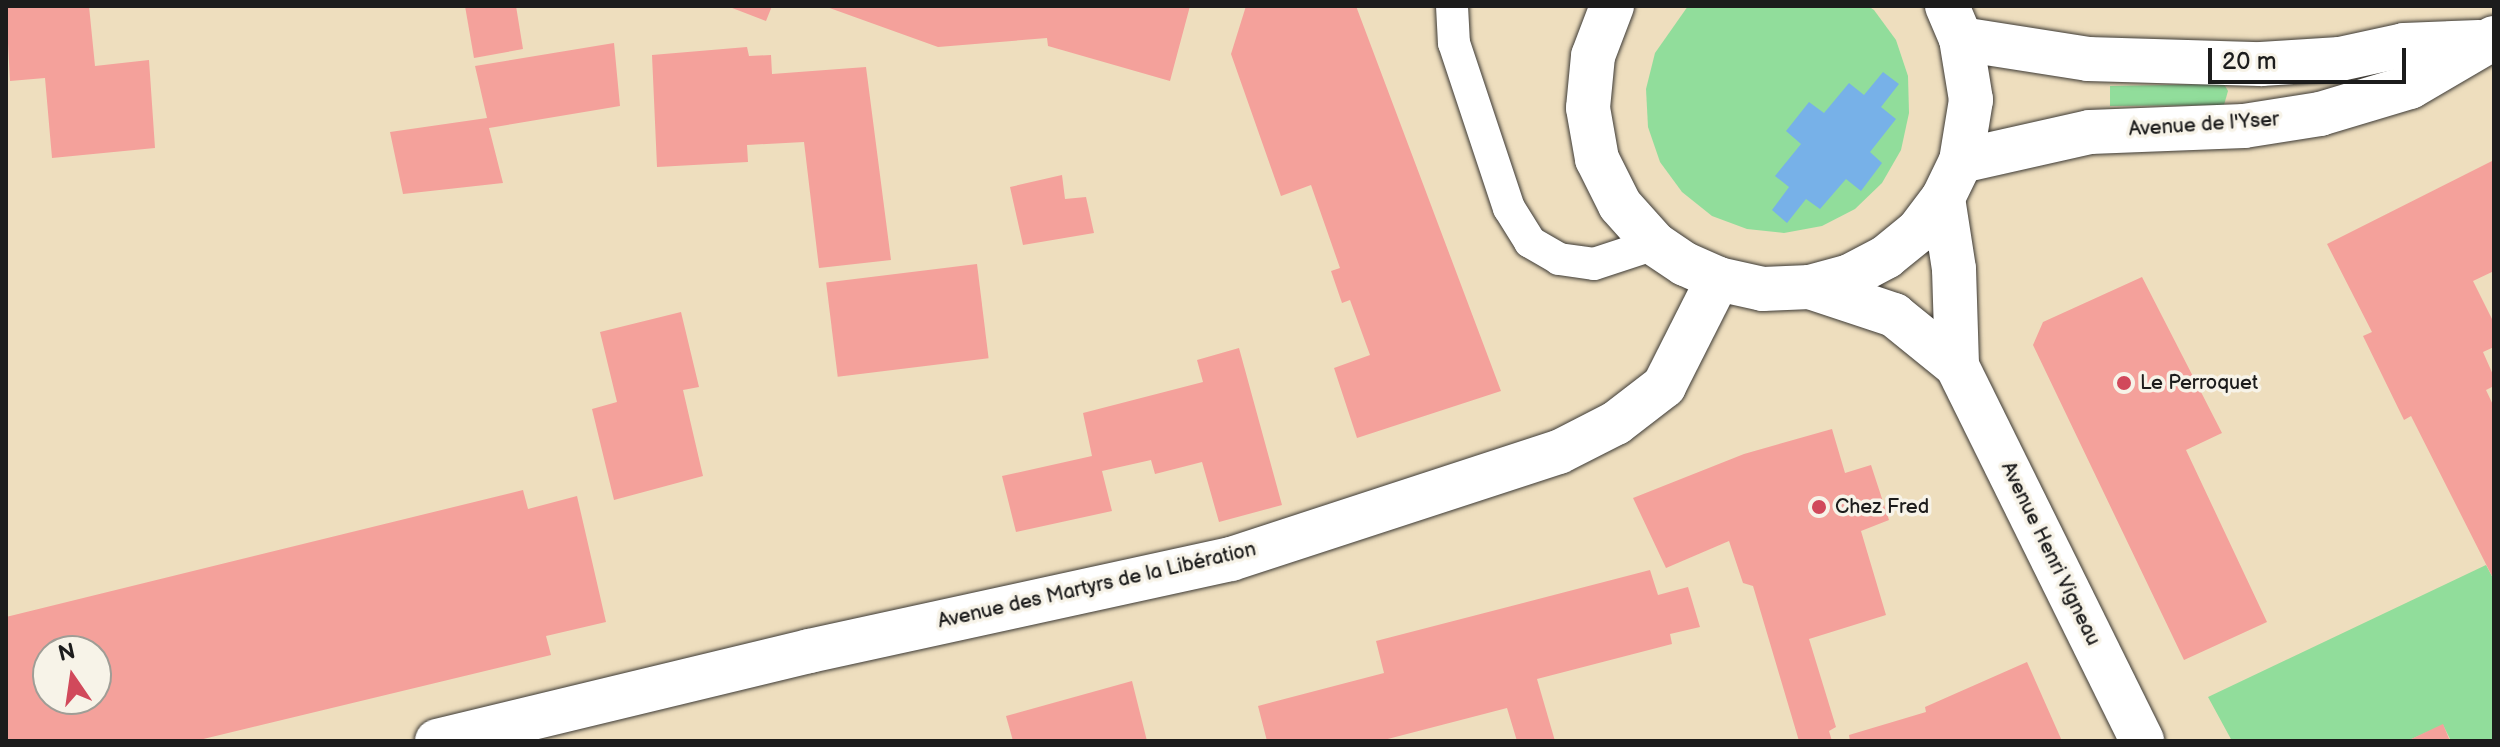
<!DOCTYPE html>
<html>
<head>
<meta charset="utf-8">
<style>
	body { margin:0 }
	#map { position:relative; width:2500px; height:747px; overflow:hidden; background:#eedebe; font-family:"Balsamiq Sans",sans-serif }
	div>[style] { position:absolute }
	.green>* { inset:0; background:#91dd9b }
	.water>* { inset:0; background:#77b1e8 }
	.building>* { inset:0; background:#f4a19b; transform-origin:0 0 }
	.roads { filter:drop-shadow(0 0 2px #3c3934) drop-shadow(0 0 2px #3c3934) }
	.service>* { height:32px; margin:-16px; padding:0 16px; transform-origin:16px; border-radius:16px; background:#fff }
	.tertiary>* { height:44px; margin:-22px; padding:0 22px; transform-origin:22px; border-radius:22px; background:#fff }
	.secondary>* { height:44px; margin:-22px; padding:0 22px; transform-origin:22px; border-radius:22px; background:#fff }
	.dots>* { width:22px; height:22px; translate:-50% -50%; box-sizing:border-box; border:4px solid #f7f3e8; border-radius:50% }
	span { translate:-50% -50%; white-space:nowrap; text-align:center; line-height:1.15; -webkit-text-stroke:7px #f7f3e8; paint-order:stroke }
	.street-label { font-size:20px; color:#1c1c1c }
	.poi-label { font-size:20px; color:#1c1c1c }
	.left { translate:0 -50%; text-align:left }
	.frame { position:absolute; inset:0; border:8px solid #1c1c1c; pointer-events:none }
	.north { position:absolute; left:32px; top:635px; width:80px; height:80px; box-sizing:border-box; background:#f7f3e8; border:2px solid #9f9d96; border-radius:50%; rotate:347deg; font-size:22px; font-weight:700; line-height:32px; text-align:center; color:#1c1c1c }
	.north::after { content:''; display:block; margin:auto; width:28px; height:36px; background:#d1495b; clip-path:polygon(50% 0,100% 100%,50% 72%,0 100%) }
	.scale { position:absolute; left:2208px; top:48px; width:198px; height:36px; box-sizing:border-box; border:4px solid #1c1c1c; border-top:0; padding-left:10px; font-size:24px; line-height:28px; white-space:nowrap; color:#1c1c1c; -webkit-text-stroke:6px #f7f3e8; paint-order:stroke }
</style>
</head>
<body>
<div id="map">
	<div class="green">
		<div style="clip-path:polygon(1688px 6px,1868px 6px,1874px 10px,1896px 40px,1908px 76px,1909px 113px,1901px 150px,1882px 183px,1855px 209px,1822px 226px,1784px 233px,1747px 229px,1712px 216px,1682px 192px,1660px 162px,1648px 127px,1646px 89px,1655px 53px)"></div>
		<div style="clip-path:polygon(2224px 84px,2228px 91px,2224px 105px,2110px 106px,2110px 86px)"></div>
		<div style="clip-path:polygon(2486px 565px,2494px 580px,2494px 741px,2451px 741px,2443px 725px,2407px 741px,2232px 741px,2208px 697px)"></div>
	</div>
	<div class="water">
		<div style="clip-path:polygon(1883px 72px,1899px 84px,1881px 107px,1896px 119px,1870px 152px,1882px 163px,1861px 191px,1846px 179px,1820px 209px,1806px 199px,1787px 223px,1772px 210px,1789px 187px,1775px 176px,1801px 144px,1786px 131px,1809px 102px,1824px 113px,1849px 83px,1864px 95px)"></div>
	</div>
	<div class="building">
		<div style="clip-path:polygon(6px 6px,89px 6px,95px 66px,149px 60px,155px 148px,52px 158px,45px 78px,10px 81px)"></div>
		<div style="clip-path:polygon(465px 6px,516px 6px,523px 49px,474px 58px)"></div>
		<div style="clip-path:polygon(727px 6px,772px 6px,766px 21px)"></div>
		<div style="clip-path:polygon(824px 6px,1190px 6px,1170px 81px,1048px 46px,1047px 38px,938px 47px)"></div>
		<div style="clip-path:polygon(1246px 6px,1356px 6px,1501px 391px,1357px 438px,1334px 368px,1370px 355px,1350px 300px,1342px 303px,1331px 271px,1340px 268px,1311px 185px,1281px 196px,1231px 54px)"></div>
		<div style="clip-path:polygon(614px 43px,620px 106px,489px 128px,503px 183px,403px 194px,390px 132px,487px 118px,475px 66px)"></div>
		<div style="clip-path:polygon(747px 47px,749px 56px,771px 55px,772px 74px,866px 67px,891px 260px,819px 268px,804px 142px,747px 145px,748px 162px,657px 167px,652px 55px)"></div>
		<div style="clip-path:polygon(2494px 160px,2494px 271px,2473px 281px,2494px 323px,2494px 347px,2483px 352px,2494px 377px,2494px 386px,2486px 390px,2494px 407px,2494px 580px,2411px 416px,2404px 420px,2363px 336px,2372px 332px,2327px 244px)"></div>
		<div style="clip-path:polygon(1062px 175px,1065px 199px,1086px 197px,1094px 233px,1023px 245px,1010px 187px)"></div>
		<div style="left:977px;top:264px;width:95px;height:152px;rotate:83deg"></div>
		<div style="clip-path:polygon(2142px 277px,2222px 433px,2186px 450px,2267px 622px,2184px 660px,2033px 345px,2043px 322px)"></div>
		<div style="clip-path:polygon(681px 312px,699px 387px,683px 390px,703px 476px,614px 500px,592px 409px,617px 402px,600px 332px)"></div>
		<div style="clip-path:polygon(1239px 348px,1282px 505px,1219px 522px,1202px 462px,1155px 474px,1151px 460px,1102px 471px,1112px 511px,1016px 532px,1002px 476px,1092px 456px,1083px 413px,1203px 382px,1197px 360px)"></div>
		<div style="clip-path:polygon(1832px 429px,1845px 473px,1871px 465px,1889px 520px,1861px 531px,1886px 615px,1809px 639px,1836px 727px,1829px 731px,1832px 741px,1799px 741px,1753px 586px,1743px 583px,1729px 541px,1666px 568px,1633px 498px,1744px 454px)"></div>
		<div style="clip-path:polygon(evenodd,523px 490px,528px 509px,577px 496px,606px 622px,546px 636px,551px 655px,195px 741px,6px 741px,6px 617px,523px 490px,48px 651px,96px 651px,96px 699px,48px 699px,48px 651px)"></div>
		<div style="clip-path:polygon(1650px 570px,1658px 595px,1688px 587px,1700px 627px,1670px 634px,1672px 644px,1537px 679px,1555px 741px,1517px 741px,1507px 708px,1380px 741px,1267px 741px,1258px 706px,1384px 673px,1376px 641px)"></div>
		<div style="clip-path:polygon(2027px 662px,2062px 741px,1850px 741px,1849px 735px,1926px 712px,1925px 707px)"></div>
		<div style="clip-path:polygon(1132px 681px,1147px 741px,1013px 741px,1006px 716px)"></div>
		<div style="clip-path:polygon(2443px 724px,2450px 741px,2407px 741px)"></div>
	</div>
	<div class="roads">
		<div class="service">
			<div style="left:1452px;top:6px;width:37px;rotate:87deg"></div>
			<div style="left:1454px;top:43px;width:174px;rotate:71.6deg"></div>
			<div style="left:1509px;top:208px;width:40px;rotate:58deg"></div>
			<div style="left:1530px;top:242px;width:34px;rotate:30deg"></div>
			<div style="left:1559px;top:259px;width:35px;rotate:8deg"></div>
			<div style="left:1594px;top:264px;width:64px;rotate:-18.2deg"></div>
		</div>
		<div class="tertiary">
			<div style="left:1943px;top:198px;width:72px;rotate:81.2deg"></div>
			<div style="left:1954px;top:269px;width:97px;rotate:88.2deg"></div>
			<div style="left:1957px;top:366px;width:418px;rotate:63.7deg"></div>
			<div style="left:1810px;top:287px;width:89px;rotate:18.4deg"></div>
			<div style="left:1894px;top:315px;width:81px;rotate:39deg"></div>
		</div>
		<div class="secondary">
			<div style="left:1612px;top:6px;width:53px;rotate:110.8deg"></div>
			<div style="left:1593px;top:56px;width:52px;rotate:95.5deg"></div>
			<div style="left:1588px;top:108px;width:52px;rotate:80deg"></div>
			<div style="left:1597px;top:159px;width:51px;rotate:63.4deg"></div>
			<div style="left:1620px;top:205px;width:52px;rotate:48.1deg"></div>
			<div style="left:1655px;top:244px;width:36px;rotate:34deg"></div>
			<div style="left:1685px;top:264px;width:36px;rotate:24deg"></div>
			<div style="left:1718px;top:279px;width:46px;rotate:12.5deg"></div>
			<div style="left:1763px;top:289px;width:47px;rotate:-2.4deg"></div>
			<div style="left:1810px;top:287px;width:41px;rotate:-15.4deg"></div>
			<div style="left:1850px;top:276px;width:41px;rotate:-27.8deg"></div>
			<div style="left:1886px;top:257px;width:41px;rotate:-39.1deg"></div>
			<div style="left:1918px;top:231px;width:41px;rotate:-52.9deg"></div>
			<div style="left:1943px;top:198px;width:41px;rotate:-64.1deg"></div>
			<div style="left:1961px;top:161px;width:62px;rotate:-80.7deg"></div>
			<div style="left:1971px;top:100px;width:62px;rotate:-99.3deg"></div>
			<div style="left:1961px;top:39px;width:36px;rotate:-113deg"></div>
			<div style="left:1961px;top:39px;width:129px;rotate:8.9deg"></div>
			<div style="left:2088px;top:59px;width:173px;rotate:1.7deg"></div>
			<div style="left:2261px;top:64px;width:79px;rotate:-3.6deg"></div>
			<div style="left:2340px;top:59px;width:66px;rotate:-12.3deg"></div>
			<div style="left:2404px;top:45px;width:75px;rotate:-2.3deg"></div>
			<div style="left:1961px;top:161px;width:132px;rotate:-12.7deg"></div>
			<div style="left:2090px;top:132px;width:154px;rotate:-2.2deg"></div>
			<div style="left:2244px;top:126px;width:77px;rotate:-9deg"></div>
			<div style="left:2320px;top:114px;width:94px;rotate:-16.7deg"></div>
			<div style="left:2410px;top:87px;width:97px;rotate:-30.3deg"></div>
			<div style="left:437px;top:741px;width:383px;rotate:-13.6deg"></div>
			<div style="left:809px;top:651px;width:432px;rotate:-12.3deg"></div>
			<div style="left:1231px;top:559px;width:345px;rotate:-18.1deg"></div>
			<div style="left:1559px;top:452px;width:64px;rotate:-27deg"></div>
			<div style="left:1616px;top:423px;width:61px;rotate:-37.6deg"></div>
			<div style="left:1664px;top:386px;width:120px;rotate:-63.2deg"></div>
		</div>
	</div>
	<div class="dots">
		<div style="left:2124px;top:383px;background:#d1495b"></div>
		<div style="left:1819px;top:507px;background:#d1495b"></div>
	</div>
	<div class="street-label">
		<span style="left:2204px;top:125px;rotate:-4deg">Avenue de l'Yser</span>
		<span style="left:2050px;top:554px;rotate:64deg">Avenue Henri Vigneau</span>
		<span style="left:1097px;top:586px;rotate:-13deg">Avenue des Martyrs de la Libération</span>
	</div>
	<div class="poi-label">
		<span class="left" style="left:2140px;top:383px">Le Perroquet</span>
		<span class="left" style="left:1835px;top:507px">Chez Fred</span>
	</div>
	<div class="frame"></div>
	<div class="north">N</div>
	<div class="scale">20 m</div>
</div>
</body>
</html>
